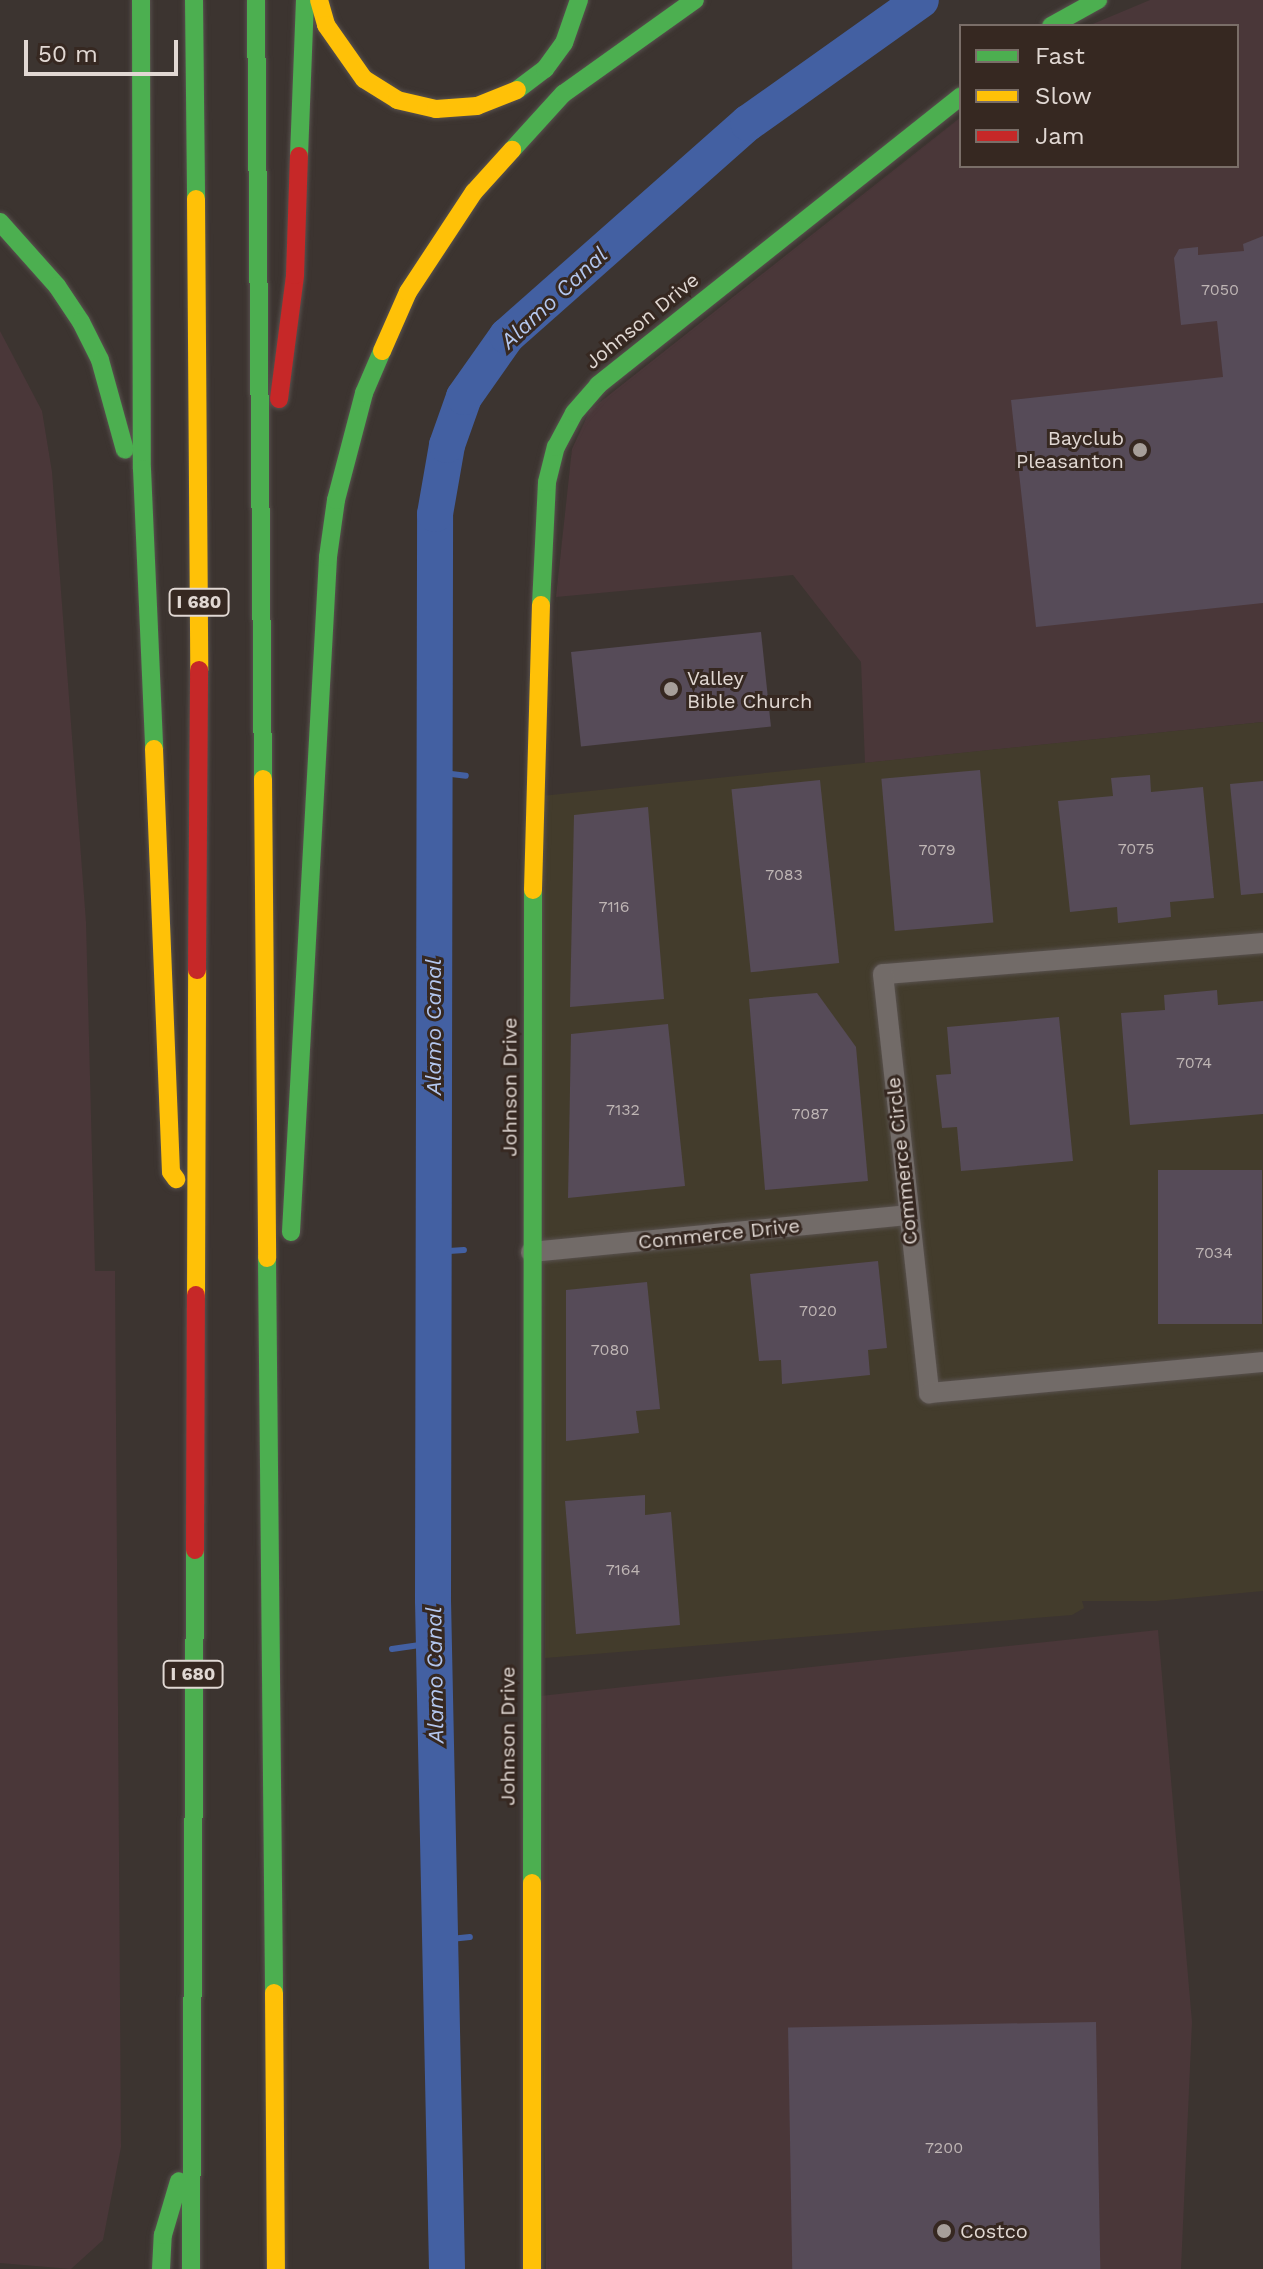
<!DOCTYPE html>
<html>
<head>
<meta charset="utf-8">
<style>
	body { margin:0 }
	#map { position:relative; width:1263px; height:2269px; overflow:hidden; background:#3c3430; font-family:"Work Sans",sans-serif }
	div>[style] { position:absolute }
	.commercial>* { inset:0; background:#4a3739 }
	.industrial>* { inset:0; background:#433c2c }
	.stream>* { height:6px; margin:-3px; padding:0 3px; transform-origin:3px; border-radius:3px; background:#4360a2 }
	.river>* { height:36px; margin:-18px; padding:0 18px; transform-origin:18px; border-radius:18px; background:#4360a2 }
	.building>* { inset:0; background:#564b58; transform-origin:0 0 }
	.roads { filter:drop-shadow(0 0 2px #58514e) drop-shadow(0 0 2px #58514e) }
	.street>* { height:20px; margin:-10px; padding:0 10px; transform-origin:10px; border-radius:10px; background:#726b68 }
	.fast>* { height:18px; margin:-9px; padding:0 9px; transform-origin:9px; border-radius:9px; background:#4caf50 }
	.slow>* { height:18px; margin:-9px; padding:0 9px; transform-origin:9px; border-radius:9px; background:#ffc107 }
	.jam>* { height:18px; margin:-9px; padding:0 9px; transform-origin:9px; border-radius:9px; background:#c62828 }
	.dots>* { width:22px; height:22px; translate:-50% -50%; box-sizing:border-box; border:4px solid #362821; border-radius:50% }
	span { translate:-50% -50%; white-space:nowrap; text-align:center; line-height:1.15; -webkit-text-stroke:6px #362821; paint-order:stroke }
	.number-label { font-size:16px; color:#beb5b4 }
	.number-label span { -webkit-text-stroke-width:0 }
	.shield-label span { padding:2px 6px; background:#362821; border:2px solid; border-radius:6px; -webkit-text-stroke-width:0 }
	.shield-label { font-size:18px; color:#e1d8d3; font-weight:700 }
	.street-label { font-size:20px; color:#e1d8d3 }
	.poi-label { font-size:20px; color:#e1d8d3 }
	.right { translate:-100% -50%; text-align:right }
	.left { translate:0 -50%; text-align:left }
	.water-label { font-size:22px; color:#b4c7ef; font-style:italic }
	.legend { position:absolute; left:959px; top:24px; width:280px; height:144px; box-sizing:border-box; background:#362821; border:2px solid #7a6e68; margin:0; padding:10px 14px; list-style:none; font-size:24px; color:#e1d8d3 }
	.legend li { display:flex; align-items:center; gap:16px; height:40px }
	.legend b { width:40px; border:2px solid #7a6e68 }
	.scale { position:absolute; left:24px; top:40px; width:154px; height:36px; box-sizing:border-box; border:4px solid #e1d8d3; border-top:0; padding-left:10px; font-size:24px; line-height:28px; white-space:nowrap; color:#e1d8d3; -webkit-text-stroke:6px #362821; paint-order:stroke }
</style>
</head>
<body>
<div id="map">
	<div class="commercial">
		<div style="clip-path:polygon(1150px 0,1263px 0,1263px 722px,865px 763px,861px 662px,793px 575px,556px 597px,572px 449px,590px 410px,961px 117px,961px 166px,1237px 166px,1237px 26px,1088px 26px)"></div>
		<div style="clip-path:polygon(0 331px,42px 411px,52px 472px,86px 922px,95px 1271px,115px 1271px,121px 2147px,103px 2240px,71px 2269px,0 2263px)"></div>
		<div style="clip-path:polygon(1158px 1630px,1192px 2022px,1181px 2269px,546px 2269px,540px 1696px)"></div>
	</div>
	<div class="industrial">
		<div style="clip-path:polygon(1263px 722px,1263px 1591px,1156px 1601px,1082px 1601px,1084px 1608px,1072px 1615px,545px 1658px,541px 796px)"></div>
	</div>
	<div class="stream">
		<div style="left:435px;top:772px;width:31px;rotate:7deg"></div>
		<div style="left:434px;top:1252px;width:30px;rotate:-4deg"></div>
		<div style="left:392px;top:1649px;width:42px;rotate:-8.1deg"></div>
		<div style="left:441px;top:1940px;width:29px;rotate:-6deg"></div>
	</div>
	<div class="river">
		<div style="left:447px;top:2269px;width:669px;rotate:-91.2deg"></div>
		<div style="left:433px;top:1600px;width:1086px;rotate:-89.89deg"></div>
		<div style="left:435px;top:514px;width:70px;rotate:-80.1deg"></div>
		<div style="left:447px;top:445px;width:51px;rotate:-70.5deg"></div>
		<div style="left:464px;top:397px;width:75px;rotate:-54.8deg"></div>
		<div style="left:507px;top:336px;width:322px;rotate:-41.5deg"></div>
		<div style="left:748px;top:123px;width:212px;rotate:-35.4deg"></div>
	</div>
	<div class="building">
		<div style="clip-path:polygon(1263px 236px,1263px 603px,1036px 627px,1011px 400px,1223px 377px,1217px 321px,1181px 325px,1174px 258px,1179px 249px,1198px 247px,1198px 255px,1244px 251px,1243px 244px)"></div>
		<div style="left:761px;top:632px;width:95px;height:191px;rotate:84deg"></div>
		<div style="left:980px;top:770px;width:153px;height:99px;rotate:85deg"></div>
		<div style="clip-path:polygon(1150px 775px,1151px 792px,1203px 787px,1214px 898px,1170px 902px,1171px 917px,1118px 923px,1117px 907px,1070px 912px,1058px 801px,1113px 796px,1111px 778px)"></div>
		<div style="left:820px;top:780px;width:184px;height:89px;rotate:84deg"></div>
		<div style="clip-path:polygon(1263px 781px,1263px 893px,1241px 895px,1230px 784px)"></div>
		<div style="clip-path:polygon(648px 807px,664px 999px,570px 1007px,574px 815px)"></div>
		<div style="clip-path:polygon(1217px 990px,1218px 1005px,1263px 1001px,1263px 1114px,1130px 1125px,1121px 1013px,1165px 1010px,1164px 995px)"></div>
		<div style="clip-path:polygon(817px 993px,856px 1047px,868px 1181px,765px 1190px,749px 999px)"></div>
		<div style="clip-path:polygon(1059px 1017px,1073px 1161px,961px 1171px,957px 1127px,942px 1128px,936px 1075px,951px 1074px,947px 1027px)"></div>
		<div style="clip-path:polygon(668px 1024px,685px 1186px,568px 1198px,571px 1034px)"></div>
		<div style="left:1262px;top:1170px;width:154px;height:104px;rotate:90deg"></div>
		<div style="clip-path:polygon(878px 1261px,887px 1348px,868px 1350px,870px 1375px,782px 1384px,781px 1360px,759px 1361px,750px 1274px)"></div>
		<div style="clip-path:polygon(647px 1282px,660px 1409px,636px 1411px,639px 1433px,566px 1441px,566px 1290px)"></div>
		<div style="clip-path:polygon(645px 1495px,645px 1515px,671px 1512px,680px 1625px,576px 1634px,565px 1501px)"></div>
		<div style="left:1096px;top:2022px;width:247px;height:308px;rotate:89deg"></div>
	</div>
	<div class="roads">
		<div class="street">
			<div style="left:1263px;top:943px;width:381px;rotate:175.3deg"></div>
			<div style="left:883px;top:974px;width:422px;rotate:83.7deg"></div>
			<div style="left:929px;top:1393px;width:335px;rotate:-5.3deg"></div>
			<div style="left:531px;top:1252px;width:378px;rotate:-5.6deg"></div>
		</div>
		<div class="fast">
			<div style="left:141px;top:0;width:469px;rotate:89.9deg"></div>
			<div style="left:142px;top:469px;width:280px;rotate:87.5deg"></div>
			<div style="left:194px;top:0;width:199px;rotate:89.4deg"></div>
			<div style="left:256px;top:0;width:779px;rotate:89.49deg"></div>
			<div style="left:1051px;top:26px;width:54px;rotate:-29deg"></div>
			<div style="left:517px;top:90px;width:35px;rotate:-37deg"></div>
			<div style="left:545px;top:69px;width:32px;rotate:-54deg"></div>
			<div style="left:564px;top:43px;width:46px;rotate:-70.8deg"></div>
			<div style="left:512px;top:150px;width:76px;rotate:-47.7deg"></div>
			<div style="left:563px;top:94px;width:162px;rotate:-35.5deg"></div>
			<div style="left:299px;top:156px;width:156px;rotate:-87.8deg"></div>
			<div style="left:0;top:222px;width:86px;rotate:48.3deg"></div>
			<div style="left:57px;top:286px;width:43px;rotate:56.3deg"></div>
			<div style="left:81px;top:322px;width:42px;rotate:63.4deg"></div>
			<div style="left:100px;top:360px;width:93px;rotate:74.5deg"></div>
			<div style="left:541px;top:605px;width:123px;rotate:-87.2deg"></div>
			<div style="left:547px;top:482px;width:36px;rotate:-76deg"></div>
			<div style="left:556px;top:447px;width:38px;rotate:-62deg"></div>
			<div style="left:574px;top:413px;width:37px;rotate:-49deg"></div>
			<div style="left:598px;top:385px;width:464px;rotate:-38.5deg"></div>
			<div style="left:291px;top:1232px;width:676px;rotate:-86.86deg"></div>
			<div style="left:328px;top:557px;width:58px;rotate:-82deg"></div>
			<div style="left:336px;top:500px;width:111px;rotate:-75.3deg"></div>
			<div style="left:364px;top:393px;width:46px;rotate:-66.8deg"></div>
			<div style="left:267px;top:1258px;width:735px;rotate:89.45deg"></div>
			<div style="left:532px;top:1883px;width:993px;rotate:-89.94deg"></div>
			<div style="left:161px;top:2269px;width:34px;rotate:-87deg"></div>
			<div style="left:163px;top:2235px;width:56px;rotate:-73.5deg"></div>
			<div style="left:191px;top:2269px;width:719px;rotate:-89.68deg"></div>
		</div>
		<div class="slow">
			<div style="left:319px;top:0;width:26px;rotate:74deg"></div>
			<div style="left:326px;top:25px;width:66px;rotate:54.9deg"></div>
			<div style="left:364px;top:79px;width:39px;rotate:32deg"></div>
			<div style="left:397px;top:100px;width:40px;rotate:13deg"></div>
			<div style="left:436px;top:109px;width:41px;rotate:-4.2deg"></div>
			<div style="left:477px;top:106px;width:43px;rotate:-21.8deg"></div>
			<div style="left:196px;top:199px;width:471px;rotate:89.6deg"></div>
			<div style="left:382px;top:351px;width:64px;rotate:-66.2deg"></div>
			<div style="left:408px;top:292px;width:120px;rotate:-56.6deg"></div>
			<div style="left:474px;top:192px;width:57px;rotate:-47.9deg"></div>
			<div style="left:154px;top:749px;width:423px;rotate:87.7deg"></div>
			<div style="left:171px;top:1172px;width:9px;rotate:54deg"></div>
			<div style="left:263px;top:779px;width:479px;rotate:89.5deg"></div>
			<div style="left:533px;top:890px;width:285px;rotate:-88.4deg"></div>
			<div style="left:196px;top:1295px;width:325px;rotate:-89.8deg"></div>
			<div style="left:274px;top:1993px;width:276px;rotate:89.6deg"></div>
			<div style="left:532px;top:2269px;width:386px;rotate:-90deg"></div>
		</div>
		<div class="jam">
			<div style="left:279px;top:399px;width:125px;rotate:-82.6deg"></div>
			<div style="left:295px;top:275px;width:119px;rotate:-88.1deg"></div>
			<div style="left:197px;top:970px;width:300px;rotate:-89.6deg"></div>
			<div style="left:195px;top:1550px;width:255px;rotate:-89.8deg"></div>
		</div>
	</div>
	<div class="dots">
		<div style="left:1140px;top:450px;background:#a79f9a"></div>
		<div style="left:671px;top:689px;background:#a79f9a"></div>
		<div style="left:944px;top:2231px;background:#a79f9a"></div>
	</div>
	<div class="number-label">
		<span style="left:1220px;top:290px">7050</span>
		<span style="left:1136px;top:849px">7075</span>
		<span style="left:937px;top:850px">7079</span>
		<span style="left:784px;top:875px">7083</span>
		<span style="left:614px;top:907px">7116</span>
		<span style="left:1194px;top:1063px">7074</span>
		<span style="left:623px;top:1110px">7132</span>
		<span style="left:810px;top:1114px">7087</span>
		<span style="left:1214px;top:1253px">7034</span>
		<span style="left:818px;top:1311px">7020</span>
		<span style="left:610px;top:1350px">7080</span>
		<span style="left:623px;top:1570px">7164</span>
		<span style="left:944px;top:2148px">7200</span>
	</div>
	<div class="shield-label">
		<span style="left:199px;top:602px">I 680</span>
		<span style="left:193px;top:1674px">I 680</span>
	</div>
	<div class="street-label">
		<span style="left:642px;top:321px;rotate:-39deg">Johnson Drive</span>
		<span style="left:510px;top:1087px;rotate:-90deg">Johnson Drive</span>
		<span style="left:902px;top:1161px;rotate:-96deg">Commerce Circle</span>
		<span style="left:719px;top:1234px;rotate:-6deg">Commerce Drive</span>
		<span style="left:508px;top:1736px;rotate:-90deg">Johnson Drive</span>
	</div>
	<div class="poi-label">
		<span class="right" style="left:1124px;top:450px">Bayclub<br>Pleasanton</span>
		<span class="left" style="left:687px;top:690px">Valley<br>Bible Church</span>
		<span class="left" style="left:960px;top:2231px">Costco</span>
	</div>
	<div class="water-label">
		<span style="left:554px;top:298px;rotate:-43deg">Alamo Canal</span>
		<span style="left:434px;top:1027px;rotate:-90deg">Alamo Canal</span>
		<span style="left:435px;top:1675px;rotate:-91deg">Alamo Canal</span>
	</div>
	<ul class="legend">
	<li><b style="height:10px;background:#4caf50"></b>Fast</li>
	<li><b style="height:10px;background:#ffc107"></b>Slow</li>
	<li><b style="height:10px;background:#c62828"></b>Jam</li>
	</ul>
	<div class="scale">50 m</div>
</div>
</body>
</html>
